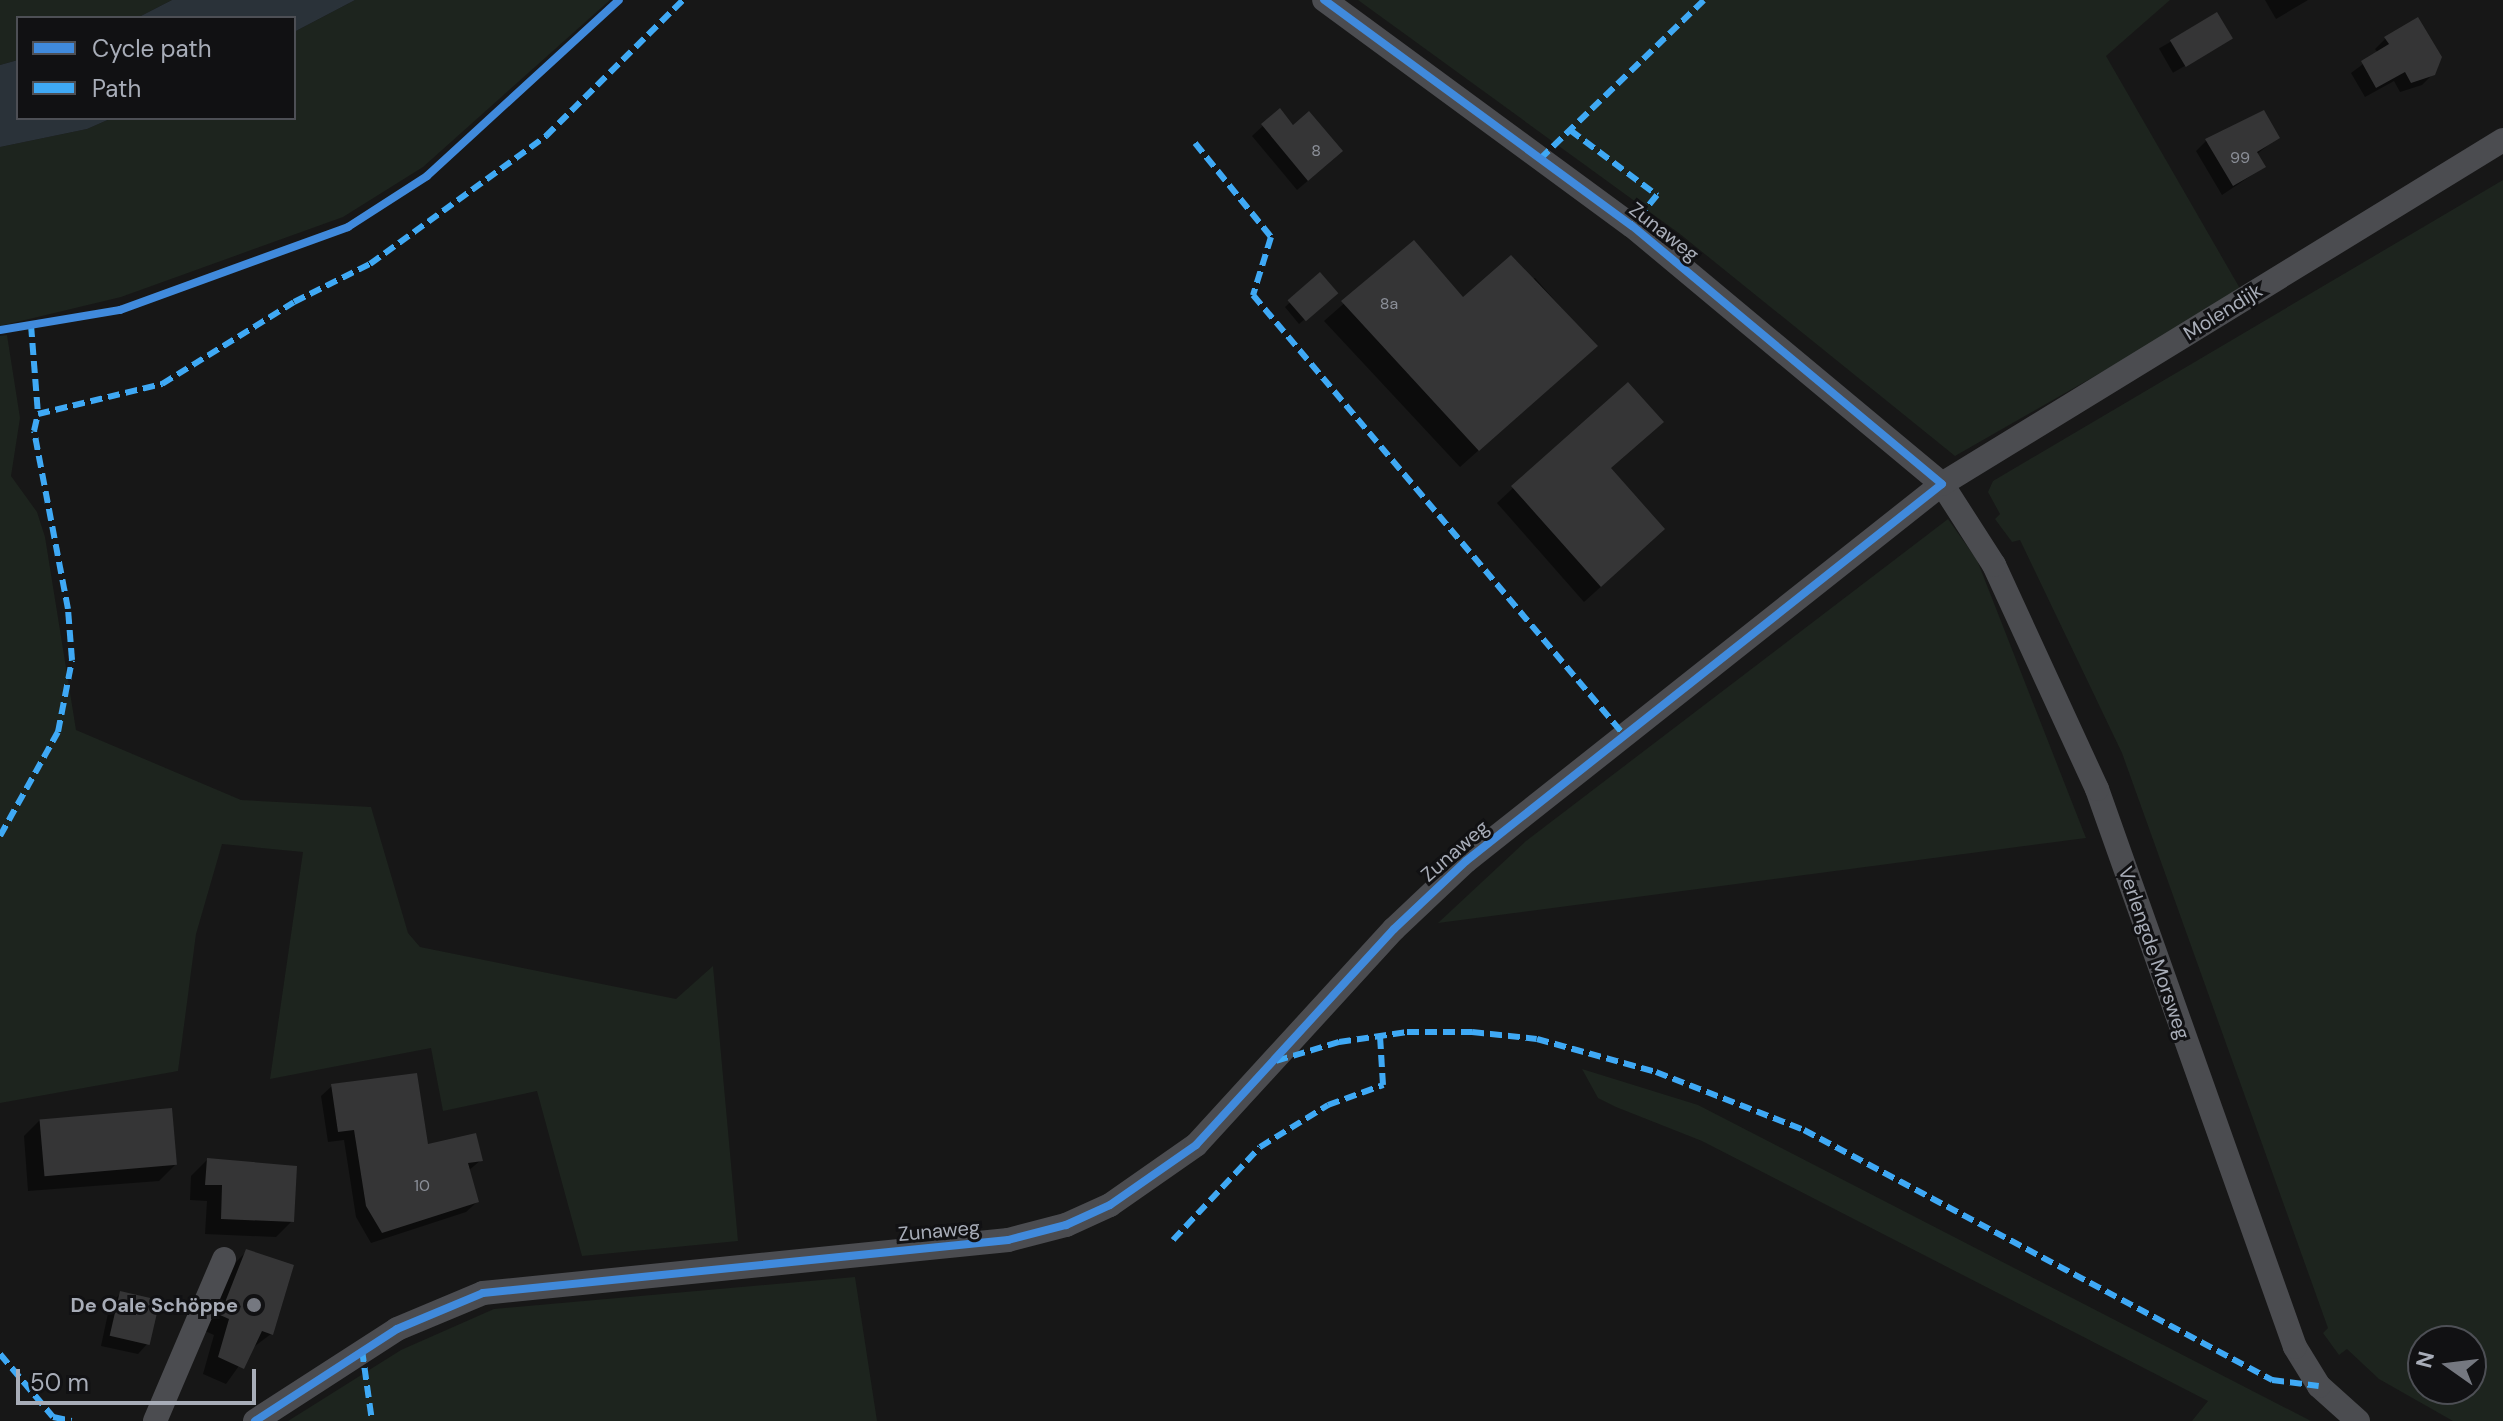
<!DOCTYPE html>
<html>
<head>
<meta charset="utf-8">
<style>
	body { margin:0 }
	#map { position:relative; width:2503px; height:1421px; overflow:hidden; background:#171717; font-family:"DM Sans",sans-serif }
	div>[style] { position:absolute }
	.green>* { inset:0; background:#1d241e }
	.water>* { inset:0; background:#2a3239 }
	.shadow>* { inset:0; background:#0007; transform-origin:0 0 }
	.building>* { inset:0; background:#353536; transform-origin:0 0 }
	.minor>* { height:24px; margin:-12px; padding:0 12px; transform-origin:12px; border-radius:12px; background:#4b4c50 }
	.quiet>* { height:6px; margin-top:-3px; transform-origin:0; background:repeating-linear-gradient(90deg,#3fa9f5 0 12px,transparent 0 18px) }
	.cycleway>* { height:8px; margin:-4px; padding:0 4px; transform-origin:4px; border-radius:4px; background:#408adc }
	.dots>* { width:22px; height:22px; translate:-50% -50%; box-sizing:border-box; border:4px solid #111113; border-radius:50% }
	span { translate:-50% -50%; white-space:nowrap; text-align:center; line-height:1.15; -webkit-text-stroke:6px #111113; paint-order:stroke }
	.number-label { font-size:16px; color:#8b8f98 }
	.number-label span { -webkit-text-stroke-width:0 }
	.street-label { font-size:20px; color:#a8adb8 }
	.poi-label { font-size:20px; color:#a8adb8; font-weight:700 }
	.right { translate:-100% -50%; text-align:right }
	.legend { position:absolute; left:16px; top:16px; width:280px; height:104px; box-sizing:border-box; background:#111113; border:2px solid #4d4f55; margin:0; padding:10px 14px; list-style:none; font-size:24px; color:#a8adb8 }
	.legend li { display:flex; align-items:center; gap:16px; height:40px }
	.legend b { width:40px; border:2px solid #4d4f55 }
	.north { position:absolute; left:2407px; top:1325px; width:80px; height:80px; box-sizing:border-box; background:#111113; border:2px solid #4d4f55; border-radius:50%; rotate:284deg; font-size:22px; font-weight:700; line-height:32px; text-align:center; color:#a8adb8 }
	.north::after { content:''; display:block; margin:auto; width:28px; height:36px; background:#757880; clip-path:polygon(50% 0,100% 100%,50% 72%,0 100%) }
	.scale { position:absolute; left:16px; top:1369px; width:240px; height:36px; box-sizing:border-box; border:4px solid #a8adb8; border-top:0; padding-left:10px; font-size:24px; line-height:28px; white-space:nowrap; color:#a8adb8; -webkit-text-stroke:6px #111113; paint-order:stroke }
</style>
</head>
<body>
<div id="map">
	<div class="green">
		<div style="clip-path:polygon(0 0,172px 0,137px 18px,18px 18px,18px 60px,0 65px)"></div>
		<div style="clip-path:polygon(355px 0,610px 0,423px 167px,343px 217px,121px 297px,0 326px,0 147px,87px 129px,112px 118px,294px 118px,294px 32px)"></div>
		<div style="clip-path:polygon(1358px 0,2170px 0,2106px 56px,2242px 292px,1955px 456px,1680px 234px)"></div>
		<div style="clip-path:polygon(evenodd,2503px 180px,2503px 1421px,2453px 1421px,2379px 1379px,2347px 1349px,2339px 1355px,2323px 1333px,2328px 1328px,2122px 753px,2020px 540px,2012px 542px,1995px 519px,2000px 514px,1988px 492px,1993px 481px,2503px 180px,2423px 1341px,2471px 1341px,2471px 1389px,2423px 1389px,2423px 1341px)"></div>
		<div style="clip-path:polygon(7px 335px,20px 418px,11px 476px,37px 512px,45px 537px,76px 730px,241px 800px,371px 807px,408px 933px,420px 947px,676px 999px,713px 966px,738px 1241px,582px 1256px,537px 1091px,443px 1111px,431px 1048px,270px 1079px,303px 852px,222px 844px,196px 934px,178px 1071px,0 1103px,0 336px)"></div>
		<div style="clip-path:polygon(1948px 519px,1977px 560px,2086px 838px,1438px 923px,1526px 841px)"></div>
		<div style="clip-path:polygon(1582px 1069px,1698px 1105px,2311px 1421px,2192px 1421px,2208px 1401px,1702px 1141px,1616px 1107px,1598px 1098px)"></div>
		<div style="clip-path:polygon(855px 1277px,877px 1421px,288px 1421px,401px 1350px,494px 1309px)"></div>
	</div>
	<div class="water">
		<div style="clip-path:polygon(172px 0,355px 0,294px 32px,294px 18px,137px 18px)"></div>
		<div style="clip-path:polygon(18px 60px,18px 118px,112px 118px,87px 129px,0 147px,0 65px)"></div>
	</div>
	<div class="shadow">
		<div style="clip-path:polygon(2265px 0,2308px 0,2276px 19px)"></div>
		<div style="left:2217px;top:15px;width:28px;height:67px;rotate:60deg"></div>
		<div style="clip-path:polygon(2386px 38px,2433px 74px,2422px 85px,2400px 92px,2394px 81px,2365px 97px,2351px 73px,2378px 53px,2375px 49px)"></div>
		<div style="clip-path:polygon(1279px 111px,1330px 162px,1297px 190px,1252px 136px)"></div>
		<div style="clip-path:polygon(2277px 138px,2257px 154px,2264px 167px,2222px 195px,2196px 151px,2206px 141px)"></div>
		<div style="clip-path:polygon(1414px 242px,1463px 300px,1535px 278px,1595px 346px,1460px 467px,1324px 321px)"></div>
		<div style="clip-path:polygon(1320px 275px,1331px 297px,1299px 324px,1285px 307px)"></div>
		<div style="clip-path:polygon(1610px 469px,1647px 545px,1584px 602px,1497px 503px,1513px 488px)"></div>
		<div style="clip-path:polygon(332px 1086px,426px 1146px,481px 1160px,468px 1171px,477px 1202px,466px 1212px,371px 1243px,356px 1217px,344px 1140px,328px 1142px,321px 1096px)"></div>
		<div style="clip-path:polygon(40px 1120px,175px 1165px,159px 1181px,28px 1191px,24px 1136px)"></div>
		<div style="clip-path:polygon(207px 1160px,292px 1221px,276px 1237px,205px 1234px,207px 1201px,190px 1200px,191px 1176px)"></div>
		<div style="clip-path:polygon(246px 1252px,271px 1334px,251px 1349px,226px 1384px,203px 1374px,214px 1335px,205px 1331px,230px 1268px)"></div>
		<div style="clip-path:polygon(121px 1293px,148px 1343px,138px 1354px,101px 1346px,110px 1304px)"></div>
	</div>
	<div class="building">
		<div style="left:2217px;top:12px;width:31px;height:55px;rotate:59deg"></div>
		<div style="clip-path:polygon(2418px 17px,2442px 57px,2435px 75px,2411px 83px,2405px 72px,2376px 88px,2361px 61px,2389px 44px,2384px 37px)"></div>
		<div style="clip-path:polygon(1280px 108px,1293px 125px,1309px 111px,1343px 151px,1308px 181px,1261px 124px)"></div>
		<div style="clip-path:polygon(2264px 110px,2280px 138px,2257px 152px,2266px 167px,2233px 186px,2205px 139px)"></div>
		<div style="clip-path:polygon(1414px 240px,1463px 297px,1511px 255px,1598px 346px,1479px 451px,1341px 301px)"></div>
		<div style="left:1320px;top:272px;width:28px;height:43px;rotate:49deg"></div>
		<div style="clip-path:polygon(1628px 382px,1664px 422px,1611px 468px,1665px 529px,1601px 587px,1511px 486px)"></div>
		<div style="clip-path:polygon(417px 1073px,428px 1144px,476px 1133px,483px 1161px,468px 1163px,479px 1202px,382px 1233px,366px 1206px,354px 1130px,338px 1132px,331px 1084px)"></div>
		<div style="left:172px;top:1108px;width:57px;height:133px;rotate:85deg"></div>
		<div style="clip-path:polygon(207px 1158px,297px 1166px,294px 1222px,221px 1219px,222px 1185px,205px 1185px)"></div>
		<div style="clip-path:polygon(246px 1249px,294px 1265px,273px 1335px,262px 1331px,244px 1369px,218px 1357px,229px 1319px,220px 1315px)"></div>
		<div style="left:120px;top:1291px;width:41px;height:46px;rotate:13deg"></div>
	</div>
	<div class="minor">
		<div style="left:155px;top:1421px;width:176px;rotate:-66.9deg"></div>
		<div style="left:255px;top:1421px;width:169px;rotate:-32.9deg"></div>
		<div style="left:397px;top:1329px;width:93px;rotate:-22.7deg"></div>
		<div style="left:483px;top:1293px;width:528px;rotate:-5.76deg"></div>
		<div style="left:1008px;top:1240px;width:60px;rotate:-14.5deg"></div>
		<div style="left:1066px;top:1225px;width:48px;rotate:-24.4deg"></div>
		<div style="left:1110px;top:1205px;width:105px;rotate:-34.9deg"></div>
		<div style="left:1196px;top:1145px;width:293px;rotate:-47.5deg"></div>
		<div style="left:1394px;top:929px;width:99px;rotate:-43.4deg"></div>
		<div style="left:1466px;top:861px;width:607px;rotate:-38.38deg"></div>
		<div style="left:1942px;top:484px;width:403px;rotate:-140.2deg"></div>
		<div style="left:1632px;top:226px;width:382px;rotate:-143.7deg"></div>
		<div style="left:2358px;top:1421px;width:52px;rotate:-138.1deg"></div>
		<div style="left:2319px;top:1386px;width:46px;rotate:-121.6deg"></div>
		<div style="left:2295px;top:1347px;width:592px;rotate:-109.54deg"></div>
		<div style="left:2097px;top:789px;width:247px;rotate:-114.7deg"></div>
		<div style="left:1994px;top:565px;width:96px;rotate:-122.7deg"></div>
		<div style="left:1942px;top:484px;width:658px;rotate:-31.52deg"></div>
	</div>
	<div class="quiet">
		<div style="left:1570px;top:130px;width:109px;rotate:36.8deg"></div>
		<div style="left:1657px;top:195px;width:40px;rotate:129deg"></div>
		<div style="left:1195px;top:143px;width:121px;rotate:51deg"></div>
		<div style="left:1271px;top:237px;width:61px;rotate:107.2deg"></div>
		<div style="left:1253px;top:295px;width:576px;rotate:49.86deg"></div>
		<div style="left:1540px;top:159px;width:228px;rotate:-44.1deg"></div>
		<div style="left:31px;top:325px;width:89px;rotate:85.5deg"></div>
		<div style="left:0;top:836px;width:119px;rotate:-60.9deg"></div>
		<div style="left:58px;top:732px;width:73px;rotate:-79deg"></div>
		<div style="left:72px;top:660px;width:51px;rotate:-94.5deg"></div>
		<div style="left:68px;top:609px;width:181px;rotate:-100.8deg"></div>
		<div style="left:34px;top:431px;width:17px;rotate:-77deg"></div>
		<div style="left:38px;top:414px;width:128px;rotate:-13.6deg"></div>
		<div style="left:162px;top:384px;width:155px;rotate:-31.8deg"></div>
		<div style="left:294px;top:302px;width:85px;rotate:-26.6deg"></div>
		<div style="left:370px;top:264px;width:218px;rotate:-36deg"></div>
		<div style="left:546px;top:136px;width:193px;rotate:-44.8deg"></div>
		<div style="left:1276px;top:1061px;width:66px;rotate:-16.8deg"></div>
		<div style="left:1339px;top:1042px;width:69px;rotate:-8.4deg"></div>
		<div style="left:1407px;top:1032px;width:65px"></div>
		<div style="left:1472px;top:1032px;width:65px;rotate:6.1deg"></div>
		<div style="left:1537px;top:1039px;width:123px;rotate:15.5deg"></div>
		<div style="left:1656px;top:1072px;width:159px;rotate:21.4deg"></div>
		<div style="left:1804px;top:1130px;width:531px;rotate:28.11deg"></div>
		<div style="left:2272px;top:1380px;width:47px;rotate:7.3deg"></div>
		<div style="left:1173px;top:1240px;width:127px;rotate:-46.9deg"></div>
		<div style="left:1260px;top:1147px;width:80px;rotate:-31.7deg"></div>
		<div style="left:1328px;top:1105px;width:59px;rotate:-20deg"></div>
		<div style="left:1383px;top:1085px;width:49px;rotate:-93.5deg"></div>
		<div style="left:362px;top:1350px;width:72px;rotate:82deg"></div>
		<div style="left:0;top:1354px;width:82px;rotate:49.9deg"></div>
		<div style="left:53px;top:1417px;width:19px;rotate:12deg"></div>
	</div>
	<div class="cycleway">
		<div style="left:0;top:330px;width:122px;rotate:-9.5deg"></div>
		<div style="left:120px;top:310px;width:243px;rotate:-20deg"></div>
		<div style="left:348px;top:227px;width:94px;rotate:-32.8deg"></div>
		<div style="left:427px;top:176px;width:260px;rotate:-42.5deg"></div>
		<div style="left:255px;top:1421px;width:169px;rotate:-32.9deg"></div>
		<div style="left:397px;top:1329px;width:93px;rotate:-22.7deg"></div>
		<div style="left:483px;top:1293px;width:528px;rotate:-5.76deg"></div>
		<div style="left:1008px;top:1240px;width:60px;rotate:-14.5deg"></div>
		<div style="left:1066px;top:1225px;width:48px;rotate:-24.4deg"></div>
		<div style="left:1110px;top:1205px;width:105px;rotate:-34.9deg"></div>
		<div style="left:1196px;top:1145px;width:293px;rotate:-47.5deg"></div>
		<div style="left:1394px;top:929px;width:99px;rotate:-43.4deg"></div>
		<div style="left:1466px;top:861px;width:607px;rotate:-38.38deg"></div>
		<div style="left:1942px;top:484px;width:403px;rotate:-140.2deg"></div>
		<div style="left:1632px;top:226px;width:382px;rotate:-143.7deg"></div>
	</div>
	<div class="dots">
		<div style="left:254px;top:1305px;background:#757880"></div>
	</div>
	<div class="number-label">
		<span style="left:1316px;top:151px">8</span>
		<span style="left:2240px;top:158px">99</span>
		<span style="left:1389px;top:304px">8a</span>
		<span style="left:422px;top:1186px">10</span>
	</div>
	<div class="street-label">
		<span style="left:1664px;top:232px;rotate:38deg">Zunaweg</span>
		<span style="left:2223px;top:312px;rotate:-32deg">Molendijk</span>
		<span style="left:1455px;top:851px;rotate:-41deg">Zunaweg</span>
		<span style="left:2154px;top:953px;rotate:71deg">Verlengde Morsweg</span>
		<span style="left:939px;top:1231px;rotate:-5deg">Zunaweg</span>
	</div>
	<div class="poi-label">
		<span class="right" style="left:238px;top:1305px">De Oale Schöppe</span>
	</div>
	<ul class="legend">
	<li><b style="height:10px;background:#408adc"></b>Cycle path</li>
	<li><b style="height:10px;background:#3fa9f5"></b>Path</li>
	</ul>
	<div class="north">N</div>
	<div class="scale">50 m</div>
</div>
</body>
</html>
